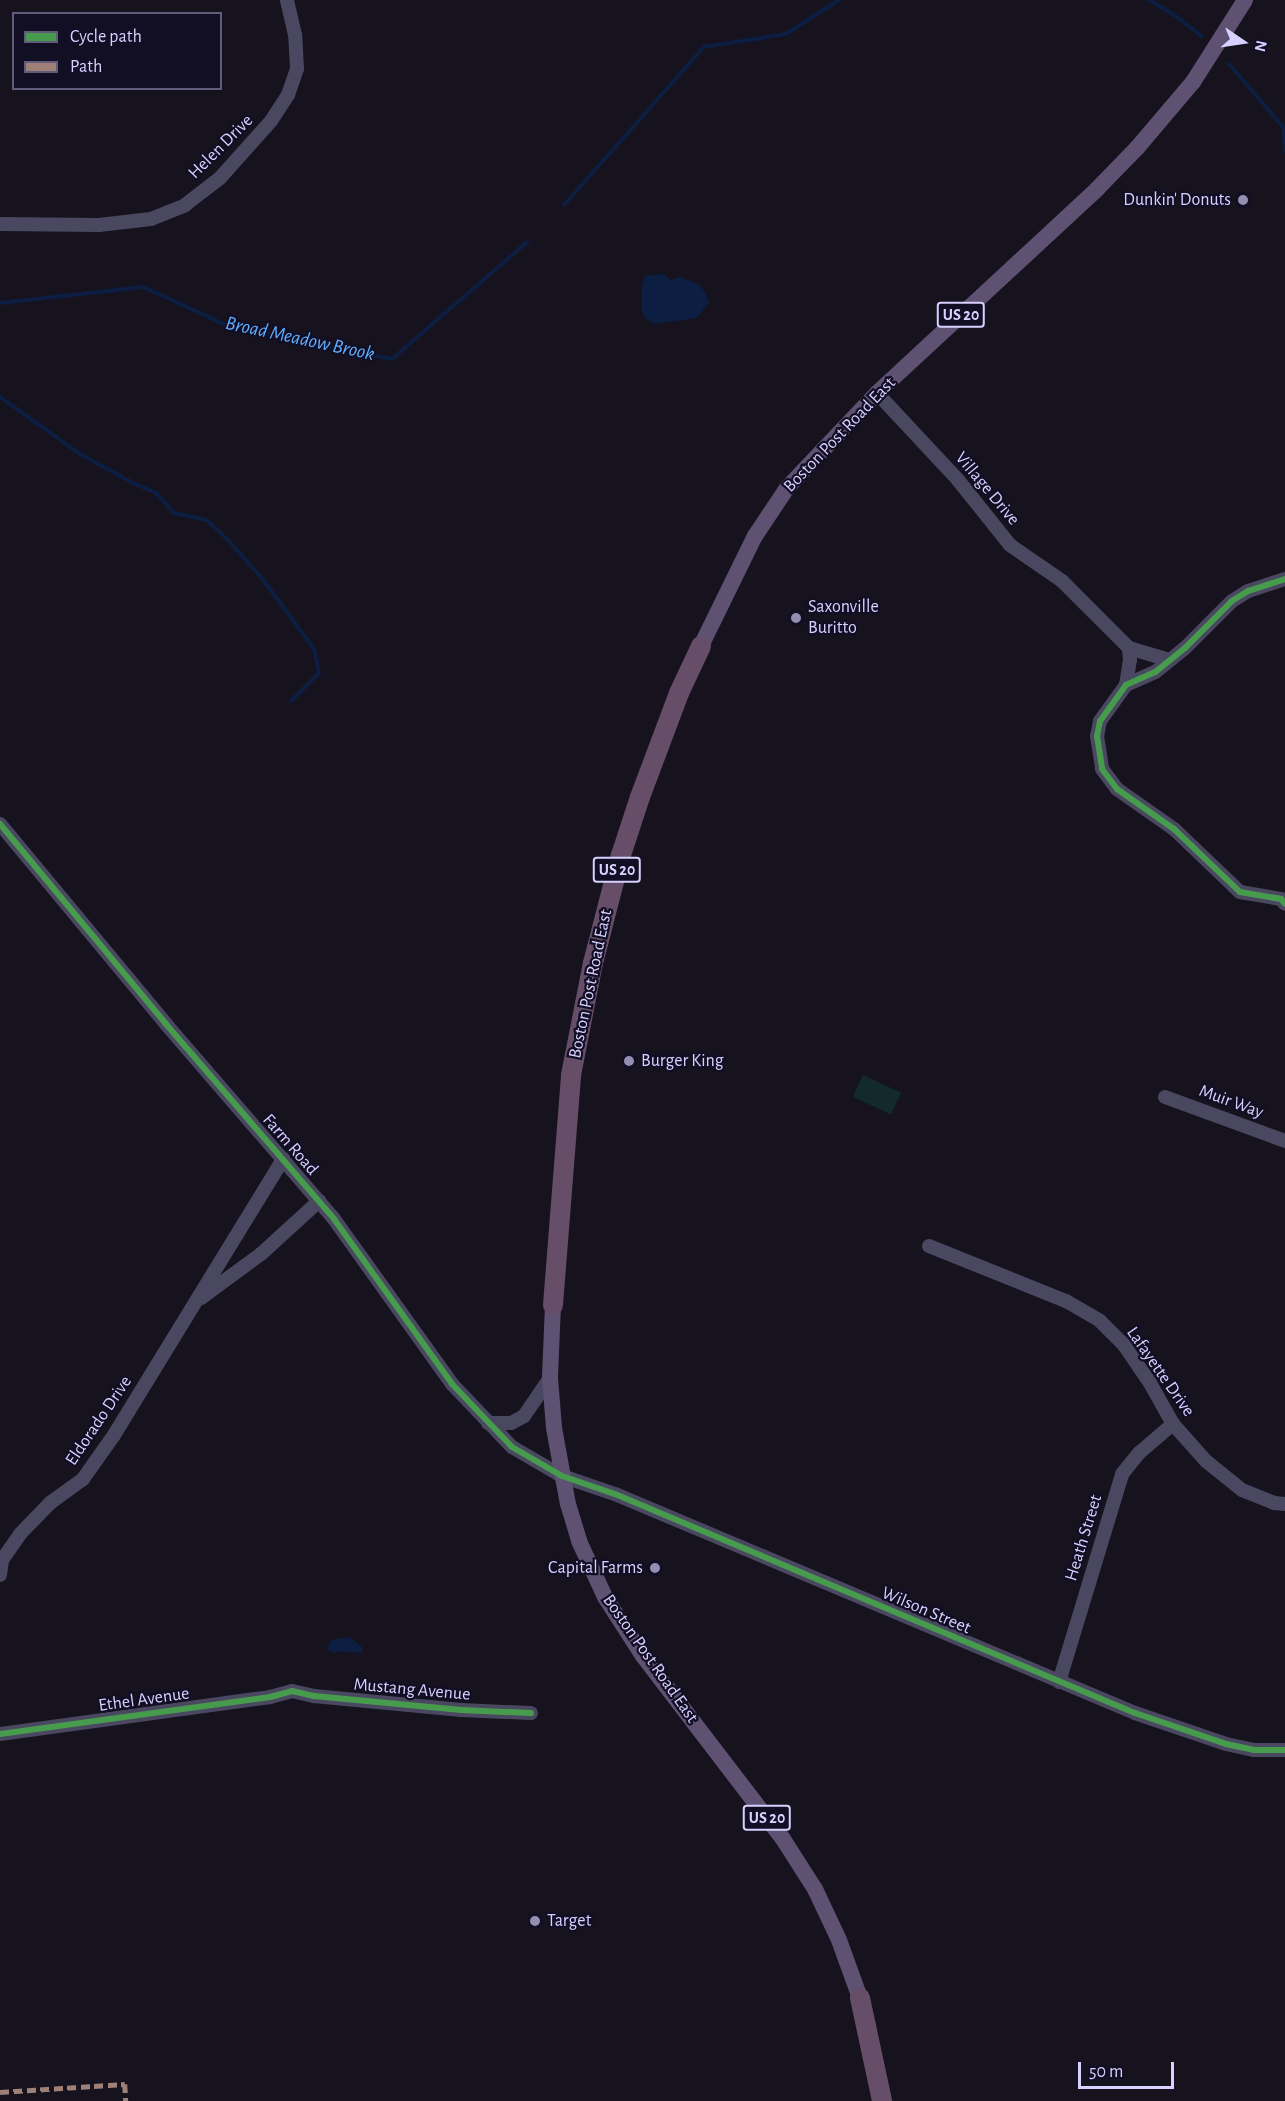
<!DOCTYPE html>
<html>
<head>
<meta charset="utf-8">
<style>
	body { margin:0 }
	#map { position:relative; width:1285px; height:2101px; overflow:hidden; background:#16131f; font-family:"Alegreya Sans",sans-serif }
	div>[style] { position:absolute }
	.green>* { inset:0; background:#122a2c; transform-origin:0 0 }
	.water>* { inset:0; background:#0c1e42 }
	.stream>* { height:4px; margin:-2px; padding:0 2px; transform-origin:2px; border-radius:2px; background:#0c1e42 }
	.minor>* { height:14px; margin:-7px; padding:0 7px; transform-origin:7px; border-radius:7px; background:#4a4860 }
	.major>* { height:16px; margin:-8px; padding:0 8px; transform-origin:8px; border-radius:8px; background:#5e5171 }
	.highway>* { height:20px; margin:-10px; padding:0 10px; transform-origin:10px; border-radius:10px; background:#664e68 }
	.quiet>* { height:4.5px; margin-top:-2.25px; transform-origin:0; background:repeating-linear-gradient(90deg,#9e8076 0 9px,transparent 0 13.5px) }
	.cycleway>* { height:6px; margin:-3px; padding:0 3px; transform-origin:3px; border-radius:3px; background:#469c4c }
	.dots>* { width:16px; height:16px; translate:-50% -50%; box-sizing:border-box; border:3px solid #120e24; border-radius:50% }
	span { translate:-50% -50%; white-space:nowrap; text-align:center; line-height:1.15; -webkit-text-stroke:4.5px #120e24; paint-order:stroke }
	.shield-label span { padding:2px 4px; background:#120e24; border:2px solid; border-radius:4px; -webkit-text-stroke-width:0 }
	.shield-label { font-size:16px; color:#d8d1ff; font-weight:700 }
	.street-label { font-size:18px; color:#d8d1ff }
	.poi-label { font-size:18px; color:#d8d1ff }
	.right { translate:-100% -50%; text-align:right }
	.left { translate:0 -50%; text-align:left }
	.water-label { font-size:20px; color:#5fafff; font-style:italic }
	.legend { position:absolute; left:12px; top:12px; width:210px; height:78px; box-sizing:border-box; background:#120e24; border:2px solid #615c7c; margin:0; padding:8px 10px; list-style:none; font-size:18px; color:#d8d1ff }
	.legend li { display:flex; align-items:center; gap:12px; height:30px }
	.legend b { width:30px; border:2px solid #615c7c }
	.north { position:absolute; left:1213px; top:12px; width:60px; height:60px; -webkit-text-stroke:4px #120e24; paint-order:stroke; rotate:103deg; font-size:16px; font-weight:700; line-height:24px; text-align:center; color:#d8d1ff }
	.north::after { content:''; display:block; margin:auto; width:21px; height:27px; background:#d8d1ff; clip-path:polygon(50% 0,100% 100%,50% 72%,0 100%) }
	.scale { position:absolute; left:1078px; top:2062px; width:96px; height:27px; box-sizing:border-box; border:3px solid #d8d1ff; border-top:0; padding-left:8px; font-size:18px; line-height:21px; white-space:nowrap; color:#d8d1ff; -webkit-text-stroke:4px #120e24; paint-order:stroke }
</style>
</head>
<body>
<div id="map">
	<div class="green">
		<div style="left:863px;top:1075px;width:42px;height:24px;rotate:25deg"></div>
	</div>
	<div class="water">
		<div style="clip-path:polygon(663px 274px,671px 280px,680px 277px,698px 284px,704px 291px,709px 302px,697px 318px,654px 324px,645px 318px,641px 308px,642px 285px,645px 276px)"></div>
		<div style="clip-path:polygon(349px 1637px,362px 1647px,362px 1653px,341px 1651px,333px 1653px,327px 1649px,331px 1640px)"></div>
	</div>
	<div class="stream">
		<div style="left:1150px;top:0;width:32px;rotate:32deg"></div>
		<div style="left:1177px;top:17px;width:31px;rotate:38deg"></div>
		<div style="left:1229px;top:64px;width:83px;rotate:49.4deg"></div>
		<div style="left:1283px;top:127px;width:24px;rotate:85deg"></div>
		<div style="left:564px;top:205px;width:211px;rotate:-48.5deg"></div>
		<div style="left:704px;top:47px;width:83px;rotate:-9deg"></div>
		<div style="left:786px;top:34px;width:63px;rotate:-32.7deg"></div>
		<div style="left:0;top:303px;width:144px;rotate:-6.4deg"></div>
		<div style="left:143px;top:287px;width:94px;rotate:24.6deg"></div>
		<div style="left:228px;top:326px;width:167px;rotate:11.4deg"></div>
		<div style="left:392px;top:359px;width:179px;rotate:-40.9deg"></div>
		<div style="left:0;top:397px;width:98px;rotate:35.5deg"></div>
		<div style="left:80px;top:454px;width:63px;rotate:28.6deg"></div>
		<div style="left:135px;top:484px;width:23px;rotate:23deg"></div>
		<div style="left:156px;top:493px;width:27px;rotate:48deg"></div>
		<div style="left:174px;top:513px;width:34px;rotate:12deg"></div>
		<div style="left:207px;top:520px;width:29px;rotate:44deg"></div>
		<div style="left:228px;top:540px;width:50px;rotate:48.3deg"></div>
		<div style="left:261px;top:577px;width:89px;rotate:53.6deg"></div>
		<div style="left:314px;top:649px;width:25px;rotate:78deg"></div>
		<div style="left:319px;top:673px;width:40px;rotate:135deg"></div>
	</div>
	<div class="minor">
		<div style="left:0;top:224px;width:99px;rotate:0.6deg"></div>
		<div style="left:99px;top:225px;width:52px;rotate:-6.6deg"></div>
		<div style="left:151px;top:219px;width:37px;rotate:-22deg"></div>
		<div style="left:185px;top:205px;width:44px;rotate:-37.6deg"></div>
		<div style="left:220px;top:178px;width:76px;rotate:-48.2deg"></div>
		<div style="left:271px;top:121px;width:31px;rotate:-57deg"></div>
		<div style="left:288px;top:95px;width:28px;rotate:-71deg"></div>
		<div style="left:297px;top:69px;width:34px;rotate:-93deg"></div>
		<div style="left:295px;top:35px;width:36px;rotate:-103deg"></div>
		<div style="left:877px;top:393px;width:119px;rotate:47deg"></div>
		<div style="left:958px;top:480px;width:83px;rotate:51.3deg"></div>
		<div style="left:1010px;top:545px;width:63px;rotate:34.7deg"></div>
		<div style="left:1062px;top:581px;width:95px;rotate:45deg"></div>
		<div style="left:1129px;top:648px;width:42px;rotate:16.7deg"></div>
		<div style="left:1285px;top:579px;width:39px;rotate:162deg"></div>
		<div style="left:1248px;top:591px;width:19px;rotate:148deg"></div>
		<div style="left:1232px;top:601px;width:66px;rotate:135deg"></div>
		<div style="left:1185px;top:648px;width:38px;rotate:141deg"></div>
		<div style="left:1155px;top:672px;width:32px;rotate:156deg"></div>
		<div style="left:1126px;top:685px;width:44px;rotate:125.8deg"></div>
		<div style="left:1100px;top:721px;width:15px;rotate:101deg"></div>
		<div style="left:1097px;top:736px;width:33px;rotate:81deg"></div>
		<div style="left:1102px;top:769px;width:25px;rotate:53deg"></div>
		<div style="left:1117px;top:789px;width:70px;rotate:35.1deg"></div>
		<div style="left:1174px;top:829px;width:91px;rotate:43.7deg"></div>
		<div style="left:1240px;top:892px;width:42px;rotate:9.7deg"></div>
		<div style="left:1281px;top:899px;width:6px;rotate:51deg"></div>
		<div style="left:1126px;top:685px;width:25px;rotate:-81deg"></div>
		<div style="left:1130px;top:660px;width:12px;rotate:-95deg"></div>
		<div style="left:0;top:824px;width:259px;rotate:50.3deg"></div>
		<div style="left:165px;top:1023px;width:259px;rotate:49.2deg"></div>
		<div style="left:334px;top:1219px;width:203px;rotate:54.4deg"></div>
		<div style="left:452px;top:1384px;width:87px;rotate:46.4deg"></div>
		<div style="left:512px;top:1447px;width:58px;rotate:30.1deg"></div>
		<div style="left:562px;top:1476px;width:56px;rotate:18.8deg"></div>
		<div style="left:615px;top:1494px;width:564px;rotate:22.84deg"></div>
		<div style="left:1135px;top:1713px;width:96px;rotate:18.8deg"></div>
		<div style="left:1226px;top:1744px;width:29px;rotate:12deg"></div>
		<div style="left:1254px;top:1750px;width:31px"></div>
		<div style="left:1165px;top:1097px;width:128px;rotate:20.1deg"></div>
		<div style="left:929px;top:1246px;width:148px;rotate:21.9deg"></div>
		<div style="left:1066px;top:1301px;width:39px;rotate:30deg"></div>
		<div style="left:1100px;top:1321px;width:34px;rotate:45deg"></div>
		<div style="left:1124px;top:1345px;width:46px;rotate:55.6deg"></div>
		<div style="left:1150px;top:1383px;width:47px;rotate:60.7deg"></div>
		<div style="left:1173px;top:1424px;width:50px;rotate:48.3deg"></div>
		<div style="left:1206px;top:1461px;width:46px;rotate:38.9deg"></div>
		<div style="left:1242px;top:1490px;width:35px;rotate:22deg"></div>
		<div style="left:1274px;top:1503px;width:11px;rotate:5deg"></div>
		<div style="left:201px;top:1298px;width:74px;rotate:-36.3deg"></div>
		<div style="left:261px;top:1254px;width:79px;rotate:-42.4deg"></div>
		<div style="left:488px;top:1423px;width:23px"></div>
		<div style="left:511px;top:1423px;width:15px;rotate:-28deg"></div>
		<div style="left:524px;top:1416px;width:46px;rotate:-55.6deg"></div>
		<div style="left:0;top:1575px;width:15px;rotate:-82deg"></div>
		<div style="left:2px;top:1560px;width:32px;rotate:-55deg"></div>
		<div style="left:20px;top:1534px;width:43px;rotate:-45.9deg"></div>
		<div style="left:50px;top:1503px;width:41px;rotate:-36deg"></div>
		<div style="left:83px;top:1479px;width:54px;rotate:-54.8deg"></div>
		<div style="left:114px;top:1435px;width:324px;rotate:-58.5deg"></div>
		<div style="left:1059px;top:1682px;width:217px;rotate:-73.1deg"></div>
		<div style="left:1122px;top:1474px;width:27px;rotate:-51deg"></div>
		<div style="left:1139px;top:1453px;width:45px;rotate:-40.5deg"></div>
		<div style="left:0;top:1734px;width:273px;rotate:-7.8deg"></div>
		<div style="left:270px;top:1697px;width:23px;rotate:-15deg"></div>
		<div style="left:292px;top:1691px;width:23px;rotate:13deg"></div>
		<div style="left:314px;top:1696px;width:148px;rotate:5.4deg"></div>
		<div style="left:461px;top:1710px;width:70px;rotate:2.5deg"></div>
	</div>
	<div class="major">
		<div style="left:701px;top:646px;width:123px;rotate:-63.9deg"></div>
		<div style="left:755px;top:536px;width:58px;rotate:-56.3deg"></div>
		<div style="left:787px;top:488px;width:131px;rotate:-46.5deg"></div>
		<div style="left:877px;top:393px;width:300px;rotate:-42.8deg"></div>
		<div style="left:1097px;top:189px;width:57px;rotate:-45.7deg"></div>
		<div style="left:1137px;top:148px;width:87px;rotate:-49.7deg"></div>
		<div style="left:1193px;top:82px;width:97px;rotate:-57.6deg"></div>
		<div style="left:553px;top:1305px;width:73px;rotate:92.4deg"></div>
		<div style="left:550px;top:1378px;width:50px;rotate:85.4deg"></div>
		<div style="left:554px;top:1428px;width:77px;rotate:79.6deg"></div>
		<div style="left:568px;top:1504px;width:39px;rotate:73deg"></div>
		<div style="left:579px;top:1541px;width:62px;rotate:65.1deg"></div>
		<div style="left:605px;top:1597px;width:70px;rotate:57.2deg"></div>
		<div style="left:643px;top:1656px;width:230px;rotate:52.6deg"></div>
		<div style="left:783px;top:1839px;width:59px;rotate:57.4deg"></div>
		<div style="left:815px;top:1889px;width:56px;rotate:64.8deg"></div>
		<div style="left:839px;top:1940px;width:62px;rotate:70.1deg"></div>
	</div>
	<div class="highway">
		<div style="left:553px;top:1305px;width:231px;rotate:-85.5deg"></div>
		<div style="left:571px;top:1075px;width:114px;rotate:-78.9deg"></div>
		<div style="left:593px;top:963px;width:112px;rotate:-75.5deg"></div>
		<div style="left:621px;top:855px;width:61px;rotate:-71.9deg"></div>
		<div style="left:640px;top:797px;width:111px;rotate:-69.4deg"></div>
		<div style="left:679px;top:693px;width:52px;rotate:-64.9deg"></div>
		<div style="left:860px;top:1998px;width:105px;rotate:77.9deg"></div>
	</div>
	<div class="quiet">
		<div style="left:0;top:2092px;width:125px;rotate:-3.7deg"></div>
		<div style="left:125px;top:2084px;width:17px;rotate:87deg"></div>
	</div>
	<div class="cycleway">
		<div style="left:1285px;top:579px;width:39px;rotate:162deg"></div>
		<div style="left:1248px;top:591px;width:19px;rotate:148deg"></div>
		<div style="left:1232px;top:601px;width:66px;rotate:135deg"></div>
		<div style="left:1185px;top:648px;width:38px;rotate:141deg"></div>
		<div style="left:1155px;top:672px;width:32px;rotate:156deg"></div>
		<div style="left:1126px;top:685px;width:44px;rotate:125.8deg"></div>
		<div style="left:1100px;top:721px;width:15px;rotate:101deg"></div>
		<div style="left:1097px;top:736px;width:33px;rotate:81deg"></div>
		<div style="left:1102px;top:769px;width:25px;rotate:53deg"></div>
		<div style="left:1117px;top:789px;width:70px;rotate:35.1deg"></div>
		<div style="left:1174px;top:829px;width:91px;rotate:43.7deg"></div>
		<div style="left:1240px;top:892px;width:42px;rotate:9.7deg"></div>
		<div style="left:1281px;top:899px;width:6px;rotate:51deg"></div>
		<div style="left:0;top:824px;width:259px;rotate:50.3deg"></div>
		<div style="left:165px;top:1023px;width:259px;rotate:49.2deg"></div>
		<div style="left:334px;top:1219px;width:203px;rotate:54.4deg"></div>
		<div style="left:452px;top:1384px;width:87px;rotate:46.4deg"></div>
		<div style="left:512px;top:1447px;width:58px;rotate:30.1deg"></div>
		<div style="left:562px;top:1476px;width:56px;rotate:18.8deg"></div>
		<div style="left:615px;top:1494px;width:564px;rotate:22.84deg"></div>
		<div style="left:1135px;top:1713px;width:96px;rotate:18.8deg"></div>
		<div style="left:1226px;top:1744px;width:29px;rotate:12deg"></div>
		<div style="left:1254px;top:1750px;width:31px"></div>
		<div style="left:0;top:1734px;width:273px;rotate:-7.8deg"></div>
		<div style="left:270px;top:1697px;width:23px;rotate:-15deg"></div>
		<div style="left:292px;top:1691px;width:23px;rotate:13deg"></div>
		<div style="left:314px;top:1696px;width:148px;rotate:5.4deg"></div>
		<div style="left:461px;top:1710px;width:70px;rotate:2.5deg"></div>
	</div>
	<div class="dots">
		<div style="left:1243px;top:200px;background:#948eb1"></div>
		<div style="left:796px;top:618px;background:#948eb1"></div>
		<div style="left:629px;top:1061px;background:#948eb1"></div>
		<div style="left:655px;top:1568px;background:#948eb1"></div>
		<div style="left:535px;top:1921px;background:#948eb1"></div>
	</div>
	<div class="shield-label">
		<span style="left:961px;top:315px">US 20</span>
		<span style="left:617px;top:870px">US 20</span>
		<span style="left:767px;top:1818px">US 20</span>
	</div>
	<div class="street-label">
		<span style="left:221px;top:147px;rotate:-45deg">Helen Drive</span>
		<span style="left:840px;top:435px;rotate:-46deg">Boston Post Road East</span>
		<span style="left:987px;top:489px;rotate:50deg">Village Drive</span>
		<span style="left:591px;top:984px;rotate:-78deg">Boston Post Road East</span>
		<span style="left:1231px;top:1102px;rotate:20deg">Muir Way</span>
		<span style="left:290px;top:1145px;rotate:49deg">Farm Road</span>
		<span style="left:1160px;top:1372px;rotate:55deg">Lafayette Drive</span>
		<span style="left:99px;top:1421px;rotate:-56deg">Eldorado Drive</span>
		<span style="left:1084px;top:1538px;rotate:-73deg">Heath Street</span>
		<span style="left:926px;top:1611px;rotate:23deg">Wilson Street</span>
		<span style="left:650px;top:1659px;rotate:55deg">Boston Post Road East</span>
		<span style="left:412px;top:1690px;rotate:5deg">Mustang Avenue</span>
		<span style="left:144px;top:1700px;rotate:-8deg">Ethel Avenue</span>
	</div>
	<div class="poi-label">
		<span class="right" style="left:1231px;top:200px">Dunkin' Donuts</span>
		<span class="left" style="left:808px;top:618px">Saxonville<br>Buritto</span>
		<span class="left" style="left:641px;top:1061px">Burger King</span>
		<span class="right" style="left:643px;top:1568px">Capital Farms</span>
		<span class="left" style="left:547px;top:1921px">Target</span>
	</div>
	<div class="water-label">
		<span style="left:300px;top:339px;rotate:12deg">Broad Meadow Brook</span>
	</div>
	<ul class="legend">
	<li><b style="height:8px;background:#469c4c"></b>Cycle path</li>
	<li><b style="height:8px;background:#9e8076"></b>Path</li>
	</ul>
	<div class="north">N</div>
	<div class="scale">50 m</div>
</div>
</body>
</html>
